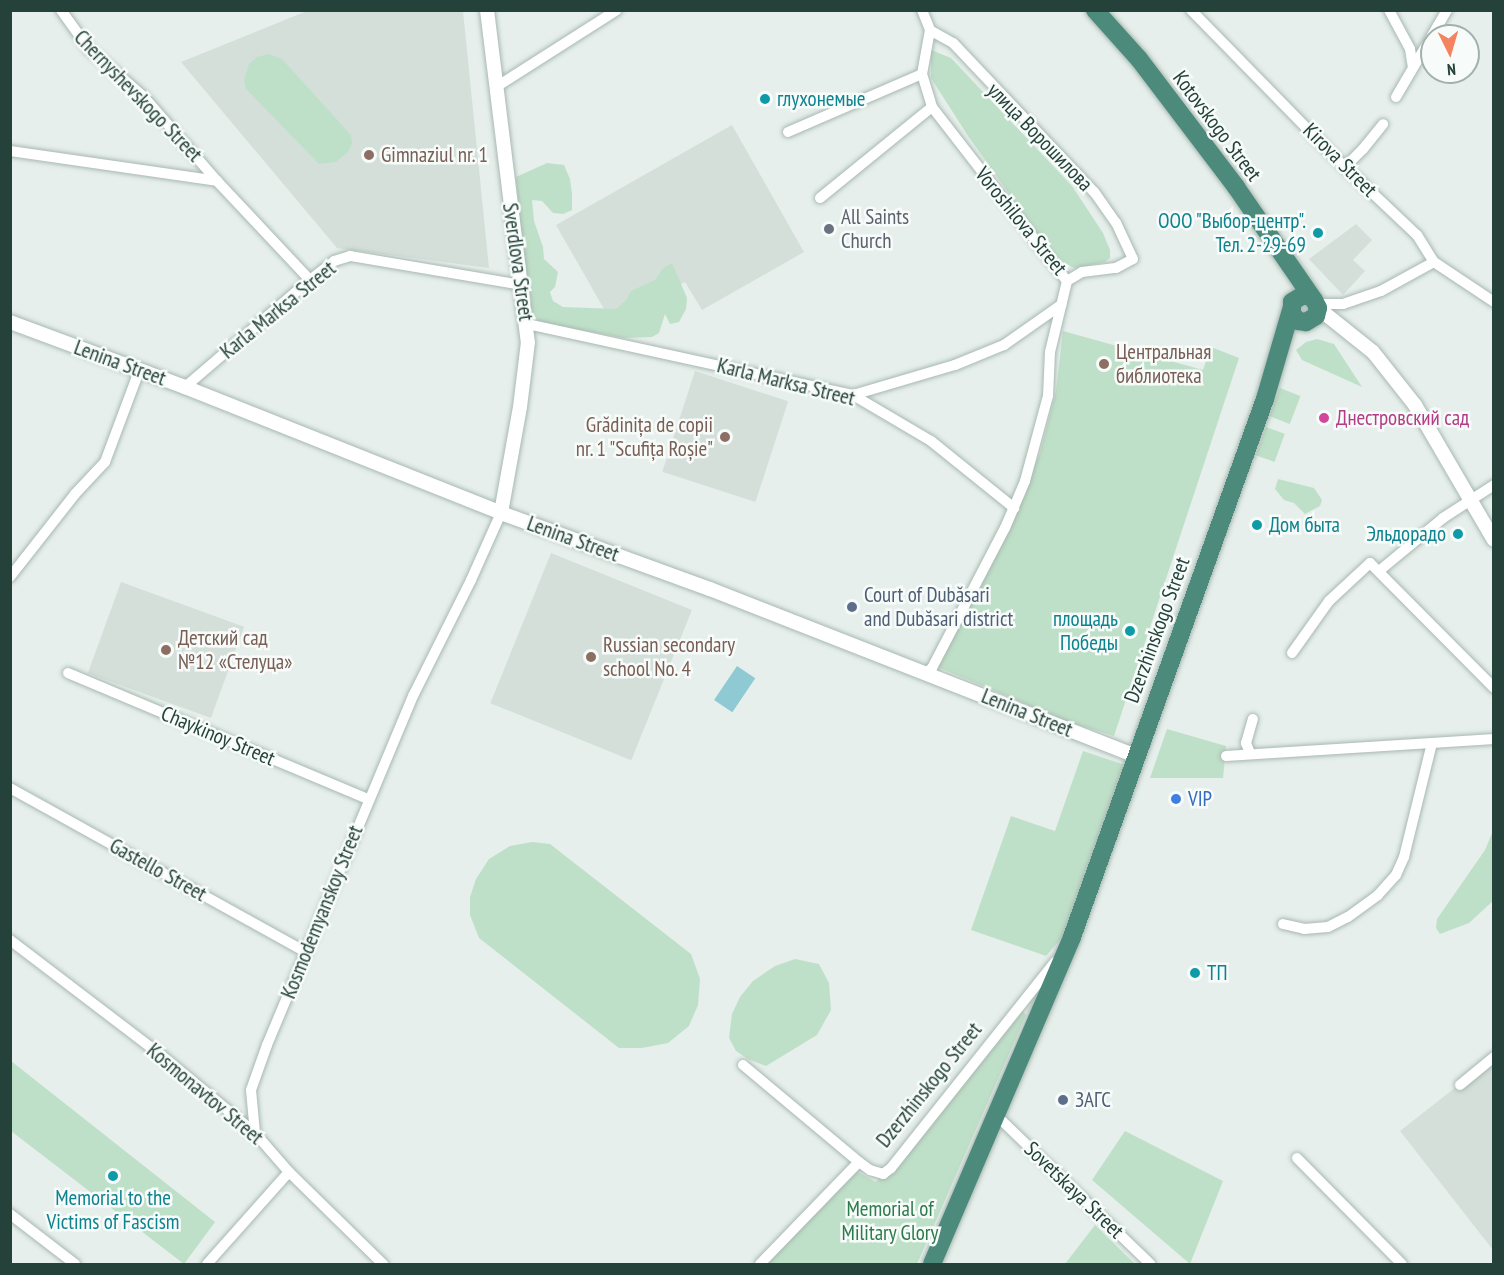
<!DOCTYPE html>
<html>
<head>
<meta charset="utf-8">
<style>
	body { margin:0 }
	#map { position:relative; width:1504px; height:1275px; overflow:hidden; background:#e6efeb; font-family:"PT Sans Narrow",sans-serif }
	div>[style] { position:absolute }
	.built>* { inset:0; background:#d4dfda; transform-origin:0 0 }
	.green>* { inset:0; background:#bfe0c8; transform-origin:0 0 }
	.water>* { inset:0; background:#8ec9d4; transform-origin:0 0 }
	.roads { filter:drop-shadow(0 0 2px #a8b8b2) drop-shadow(0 0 2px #a8b8b2) }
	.minor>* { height:10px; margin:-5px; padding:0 5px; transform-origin:5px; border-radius:5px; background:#fff }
	.tertiary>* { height:14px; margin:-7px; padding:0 7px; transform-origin:7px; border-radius:7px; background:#fff }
	.trunk>* { height:18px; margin:-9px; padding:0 9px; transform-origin:9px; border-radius:9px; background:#4c8a7c }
	.dots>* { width:16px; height:16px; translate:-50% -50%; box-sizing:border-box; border:3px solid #f7fbf9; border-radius:50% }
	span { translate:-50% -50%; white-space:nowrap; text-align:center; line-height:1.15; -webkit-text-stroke:5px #f7fbf9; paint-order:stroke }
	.street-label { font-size:21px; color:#24423a }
	.culture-label { font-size:21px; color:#0d838f }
	.left { translate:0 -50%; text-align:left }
	.right { translate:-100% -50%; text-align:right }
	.education-label { font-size:21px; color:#785e54 }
	.worship-label { font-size:21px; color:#5b616d }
	.hotel-label { font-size:21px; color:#b23c85 }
	.service-label { font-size:21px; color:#4e5e75 }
	.shop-label { font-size:21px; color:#366cbe }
	.park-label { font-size:21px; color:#2d7a4b }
	.frame { position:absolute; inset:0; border:12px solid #24423a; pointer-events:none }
	.north { position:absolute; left:1420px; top:24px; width:60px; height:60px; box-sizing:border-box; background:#f7fbf9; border:2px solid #a3b1ad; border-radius:50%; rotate:175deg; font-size:16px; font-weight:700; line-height:24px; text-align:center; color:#24423a }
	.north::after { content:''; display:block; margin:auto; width:21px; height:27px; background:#f4845f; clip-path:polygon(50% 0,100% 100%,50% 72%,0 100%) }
</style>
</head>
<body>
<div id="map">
	<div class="built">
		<div style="clip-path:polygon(307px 11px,463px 11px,489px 268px,337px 248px,181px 62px)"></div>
		<div style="clip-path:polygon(732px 125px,804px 252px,702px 310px,685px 282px,612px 323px,556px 225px)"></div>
		<div style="clip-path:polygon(1356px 224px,1372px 240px,1353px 260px,1365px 271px,1343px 295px,1309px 259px)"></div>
		<div style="left:695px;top:371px;width:98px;height:106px;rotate:18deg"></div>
		<div style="left:551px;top:553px;width:152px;height:162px;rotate:22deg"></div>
		<div style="left:121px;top:582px;width:131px;height:97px;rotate:20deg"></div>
		<div style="clip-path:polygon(1493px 1058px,1493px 1250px,1400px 1131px)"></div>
	</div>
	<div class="green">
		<div style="clip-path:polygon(931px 50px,951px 58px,1072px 186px,1103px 233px,1110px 250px,1110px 258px,1105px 262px,1075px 268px,1064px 264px,1035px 230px,968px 136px,931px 78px)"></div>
		<div style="clip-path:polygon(269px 54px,282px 59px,351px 135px,352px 144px,348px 152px,336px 162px,319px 164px,246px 89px,244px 80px,249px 64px,257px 57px)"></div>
		<div style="clip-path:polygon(547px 163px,564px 165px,570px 179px,572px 194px,572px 210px,563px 214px,553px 213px,542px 201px,532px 200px,534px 221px,543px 247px,544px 259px,558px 272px,555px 287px,550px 292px,553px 301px,563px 307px,616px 309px,626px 300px,631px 291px,655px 280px,663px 268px,672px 263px,687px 298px,686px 309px,679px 322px,670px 324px,665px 314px,659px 333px,652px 337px,624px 338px,538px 322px,531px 310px,525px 272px,516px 177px)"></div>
		<div style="clip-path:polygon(1063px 331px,1203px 370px,1211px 347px,1239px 358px,1114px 736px,1072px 723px,935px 666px,1006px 533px,1040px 453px,1056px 391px)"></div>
		<div style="clip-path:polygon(1317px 339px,1334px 344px,1362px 387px,1302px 360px,1296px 350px,1306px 342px)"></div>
		<div style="left:1280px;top:388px;width:22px;height:30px;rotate:21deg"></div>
		<div style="left:1266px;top:427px;width:20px;height:30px;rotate:20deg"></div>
		<div style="clip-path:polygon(1278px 479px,1314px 488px,1322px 500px,1320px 506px,1305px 514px,1294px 503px,1284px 500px,1275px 489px)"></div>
		<div style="clip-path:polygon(1167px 729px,1226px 746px,1223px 778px,1150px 778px)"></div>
		<div style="clip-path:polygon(1083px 751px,1125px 765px,1066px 933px,1046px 956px,971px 930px,1011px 816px,1055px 831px)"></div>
		<div style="clip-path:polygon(1493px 831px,1493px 901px,1469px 923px,1440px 934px,1436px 928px,1437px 919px,1485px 850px)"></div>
		<div style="clip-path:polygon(532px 842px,550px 844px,691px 954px,700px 979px,698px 1005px,689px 1026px,668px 1043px,642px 1048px,619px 1048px,479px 938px,470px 915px,470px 897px,476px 879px,489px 859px,510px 846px)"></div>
		<div style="clip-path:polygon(795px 959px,819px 964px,829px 983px,831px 1010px,817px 1035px,766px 1066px,748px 1059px,736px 1051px,729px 1038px,732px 1014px,740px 997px,753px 981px,775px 966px)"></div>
		<div style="clip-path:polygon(1020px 1008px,1026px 1015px,917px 1264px,764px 1264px,856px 1171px,876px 1182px,1011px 1013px)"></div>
		<div style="clip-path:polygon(11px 1061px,215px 1222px,184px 1264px,11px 1131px)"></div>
		<div style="clip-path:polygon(1125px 1131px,1223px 1181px,1190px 1264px,1092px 1180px)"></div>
		<div style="clip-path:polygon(1095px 1225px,1135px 1264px,1065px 1264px)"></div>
	</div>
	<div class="water">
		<div style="left:737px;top:666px;width:22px;height:41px;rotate:34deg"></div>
	</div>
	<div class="roads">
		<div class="minor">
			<div style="left:61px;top:10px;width:48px;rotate:54.3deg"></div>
			<div style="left:89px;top:49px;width:73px;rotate:41.1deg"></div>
			<div style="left:144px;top:97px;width:111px;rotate:49deg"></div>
			<div style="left:217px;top:181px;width:136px;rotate:46.8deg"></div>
			<div style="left:922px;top:10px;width:22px;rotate:68deg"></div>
			<div style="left:930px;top:30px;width:45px;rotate:100.3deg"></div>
			<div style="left:922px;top:74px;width:34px;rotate:73deg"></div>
			<div style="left:932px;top:107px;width:220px;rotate:52.2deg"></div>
			<div style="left:1067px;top:281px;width:17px;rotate:-31deg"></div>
			<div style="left:1082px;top:272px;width:34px;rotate:-7deg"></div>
			<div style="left:1116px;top:268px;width:19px;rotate:-28deg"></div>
			<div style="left:1133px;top:259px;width:40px;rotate:-115deg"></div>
			<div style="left:1116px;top:223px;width:38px;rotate:-125deg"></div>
			<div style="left:1094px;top:192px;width:205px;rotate:-133.4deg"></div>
			<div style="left:953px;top:43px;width:26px;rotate:-151deg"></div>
			<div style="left:1191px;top:10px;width:220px;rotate:45.6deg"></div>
			<div style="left:1345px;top:167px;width:99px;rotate:43.4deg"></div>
			<div style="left:1417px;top:235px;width:32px;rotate:58deg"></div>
			<div style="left:1434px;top:262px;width:72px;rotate:33.7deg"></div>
			<div style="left:1389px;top:10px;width:44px;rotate:61.7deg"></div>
			<div style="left:1410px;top:49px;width:18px;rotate:81deg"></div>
			<div style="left:496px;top:87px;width:143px;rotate:-32.5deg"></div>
			<div style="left:1396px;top:97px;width:101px;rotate:-59.6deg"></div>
			<div style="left:788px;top:132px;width:146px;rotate:-23.4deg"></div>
			<div style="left:10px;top:151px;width:209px;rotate:8.2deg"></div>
			<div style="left:1345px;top:167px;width:25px;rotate:-45deg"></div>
			<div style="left:1363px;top:149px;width:32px;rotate:-51deg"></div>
			<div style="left:820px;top:198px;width:144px;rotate:-39.1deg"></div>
			<div style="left:1317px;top:304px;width:26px"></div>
			<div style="left:1343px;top:304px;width:40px;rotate:-18.9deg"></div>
			<div style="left:1381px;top:291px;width:60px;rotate:-28.7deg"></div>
			<div style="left:527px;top:324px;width:334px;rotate:12.3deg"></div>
			<div style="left:853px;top:395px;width:91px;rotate:30.5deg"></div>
			<div style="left:931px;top:441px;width:107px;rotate:38.9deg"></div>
			<div style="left:185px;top:387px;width:165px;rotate:-40.6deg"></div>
			<div style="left:310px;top:280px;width:31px;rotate:-38deg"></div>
			<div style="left:334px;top:261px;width:17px;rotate:-17deg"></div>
			<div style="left:350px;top:256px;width:173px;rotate:9.6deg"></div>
			<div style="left:853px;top:395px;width:106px;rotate:-16.4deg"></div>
			<div style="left:955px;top:365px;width:53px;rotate:-22.2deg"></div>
			<div style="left:1004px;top:345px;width:70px;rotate:-35.1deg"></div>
			<div style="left:1379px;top:571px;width:83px;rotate:-39.6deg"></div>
			<div style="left:1443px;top:518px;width:61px;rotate:-32.9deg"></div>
			<div style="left:10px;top:577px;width:105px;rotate:-51.9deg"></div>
			<div style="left:75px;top:494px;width:44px;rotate:-46.8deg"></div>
			<div style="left:105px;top:462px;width:97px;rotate:-69.5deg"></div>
			<div style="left:1292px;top:653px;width:64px;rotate:-54.6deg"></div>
			<div style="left:1329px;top:601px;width:56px;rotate:-42.8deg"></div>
			<div style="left:1370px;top:563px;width:176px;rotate:45.2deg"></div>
			<div style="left:68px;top:673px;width:325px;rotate:22.8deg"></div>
			<div style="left:926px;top:673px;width:8px;rotate:-40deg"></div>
			<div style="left:932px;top:668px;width:158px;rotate:-62.5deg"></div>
			<div style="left:1005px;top:528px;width:51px;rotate:-66.9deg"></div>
			<div style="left:1025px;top:481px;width:88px;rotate:-74.9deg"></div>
			<div style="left:1048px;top:396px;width:44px;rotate:-87.4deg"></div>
			<div style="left:1050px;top:352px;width:73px;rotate:-76.5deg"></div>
			<div style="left:1250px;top:753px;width:11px;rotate:-112deg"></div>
			<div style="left:1246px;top:743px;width:25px;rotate:-74deg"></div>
			<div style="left:1226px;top:756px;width:269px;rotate:-3.6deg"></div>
			<div style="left:10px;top:788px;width:338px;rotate:29deg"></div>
			<div style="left:1283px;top:924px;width:22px;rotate:13deg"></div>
			<div style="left:1304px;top:929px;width:24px;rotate:-5deg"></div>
			<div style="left:1328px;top:927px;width:22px;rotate:-27deg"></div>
			<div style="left:1348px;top:917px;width:37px;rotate:-36deg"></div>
			<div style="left:1378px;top:895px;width:27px;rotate:-48deg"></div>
			<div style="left:1396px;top:875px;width:20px;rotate:-66deg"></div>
			<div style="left:1404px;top:857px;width:117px;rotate:-76.2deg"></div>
			<div style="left:10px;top:940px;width:190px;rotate:37.3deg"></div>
			<div style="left:161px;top:1055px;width:122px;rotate:39.7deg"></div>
			<div style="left:255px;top:1133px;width:52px;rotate:48.9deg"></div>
			<div style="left:289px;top:1172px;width:132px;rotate:44.4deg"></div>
			<div style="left:743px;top:1065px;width:151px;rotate:39.9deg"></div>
			<div style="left:859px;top:1162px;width:14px;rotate:36deg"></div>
			<div style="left:870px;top:1170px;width:14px;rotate:17deg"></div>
			<div style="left:883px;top:1174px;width:10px;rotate:-37deg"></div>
			<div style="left:891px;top:1168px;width:263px;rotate:-51.5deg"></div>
			<div style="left:1460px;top:1085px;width:44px;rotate:-39.5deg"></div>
			<div style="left:997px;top:1116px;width:213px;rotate:44deg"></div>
			<div style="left:255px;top:1133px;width:43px;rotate:-95.3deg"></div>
			<div style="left:251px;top:1090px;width:48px;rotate:-70.4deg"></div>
			<div style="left:267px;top:1045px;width:378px;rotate:-67.3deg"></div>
			<div style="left:413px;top:696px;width:130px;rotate:-63.4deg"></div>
			<div style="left:471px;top:580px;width:73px;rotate:-65.9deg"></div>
			<div style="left:1297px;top:1158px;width:149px;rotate:45.3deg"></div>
			<div style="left:10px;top:1214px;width:82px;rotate:37.6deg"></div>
			<div style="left:207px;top:1264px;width:123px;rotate:-48.3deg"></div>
			<div style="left:760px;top:1264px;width:142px;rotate:-45.9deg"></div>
		</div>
		<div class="tertiary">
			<div style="left:487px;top:10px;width:335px;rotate:83deg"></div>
			<div style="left:528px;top:342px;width:65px;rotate:97deg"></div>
			<div style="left:520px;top:407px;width:108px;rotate:100.2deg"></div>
			<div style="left:1318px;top:308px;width:70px;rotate:38.7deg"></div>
			<div style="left:1373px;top:352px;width:68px;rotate:51.6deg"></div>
			<div style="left:1415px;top:405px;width:156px;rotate:59.7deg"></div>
			<div style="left:10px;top:322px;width:187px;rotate:20.4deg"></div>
			<div style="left:185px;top:387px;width:340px;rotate:21.7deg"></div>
			<div style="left:501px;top:513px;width:222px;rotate:20deg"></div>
			<div style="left:710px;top:589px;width:458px;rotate:21.4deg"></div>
		</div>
		<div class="trunk">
			<div style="left:1095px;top:10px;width:66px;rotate:48.1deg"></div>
			<div style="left:1139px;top:59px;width:161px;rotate:52.8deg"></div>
			<div style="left:1236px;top:187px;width:137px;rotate:55.4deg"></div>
			<div style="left:1314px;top:300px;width:9px;rotate:63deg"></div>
			<div style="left:1318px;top:308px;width:8px;rotate:104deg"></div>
			<div style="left:1316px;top:316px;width:12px;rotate:149deg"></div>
			<div style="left:1306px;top:322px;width:8px;rotate:-173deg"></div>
			<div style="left:1298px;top:321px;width:9px;rotate:-131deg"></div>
			<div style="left:1292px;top:314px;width:12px;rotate:-90deg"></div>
			<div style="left:1292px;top:302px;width:13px;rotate:-32deg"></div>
			<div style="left:1303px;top:295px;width:8px;rotate:14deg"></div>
			<div style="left:932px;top:1264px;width:356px;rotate:-66.8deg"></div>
			<div style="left:1072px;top:937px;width:572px;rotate:-70.27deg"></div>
			<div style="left:1265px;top:399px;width:93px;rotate:-73.7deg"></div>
		</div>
	</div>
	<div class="dots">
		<div style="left:765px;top:99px;background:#0f9aa8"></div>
		<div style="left:369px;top:155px;background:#8d6e63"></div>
		<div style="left:829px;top:229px;background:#6b7280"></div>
		<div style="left:1318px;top:233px;background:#0f9aa8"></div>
		<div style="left:1104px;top:364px;background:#8d6e63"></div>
		<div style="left:1324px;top:418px;background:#d1479c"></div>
		<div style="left:725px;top:437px;background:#8d6e63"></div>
		<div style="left:1257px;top:525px;background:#0f9aa8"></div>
		<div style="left:1458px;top:534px;background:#0f9aa8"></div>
		<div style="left:852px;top:607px;background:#5c6f8a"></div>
		<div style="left:1130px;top:631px;background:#0f9aa8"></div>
		<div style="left:166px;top:650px;background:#8d6e63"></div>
		<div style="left:591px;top:657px;background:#8d6e63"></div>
		<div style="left:1176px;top:799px;background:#3f7fe0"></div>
		<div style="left:1195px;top:973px;background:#0f9aa8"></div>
		<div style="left:1063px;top:1100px;background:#5c6f8a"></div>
		<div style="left:113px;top:1176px;background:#0f9aa8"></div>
	</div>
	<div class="street-label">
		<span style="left:138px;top:96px;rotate:46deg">Chernyshevskogo Street</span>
		<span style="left:1217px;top:126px;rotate:53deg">Kotovskogo Street</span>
		<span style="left:1040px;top:137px;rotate:46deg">улица Ворошилова</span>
		<span style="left:1340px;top:160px;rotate:45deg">Kirova Street</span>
		<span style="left:1021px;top:221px;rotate:51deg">Voroshilova Street</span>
		<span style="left:518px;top:262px;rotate:82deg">Sverdlova Street</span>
		<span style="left:278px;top:310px;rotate:-39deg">Karla Marksa Street</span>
		<span style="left:120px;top:363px;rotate:20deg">Lenina Street</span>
		<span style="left:786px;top:382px;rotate:14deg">Karla Marksa Street</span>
		<span style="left:573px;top:539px;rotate:20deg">Lenina Street</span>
		<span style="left:1157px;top:630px;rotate:-70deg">Dzerzhinskogo Street</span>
		<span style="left:1027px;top:713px;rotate:22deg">Lenina Street</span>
		<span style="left:218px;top:736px;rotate:23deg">Chaykinoy Street</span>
		<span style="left:158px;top:870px;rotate:29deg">Gastello Street</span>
		<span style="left:322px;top:912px;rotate:-68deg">Kosmodemyanskoy Street</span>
		<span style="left:929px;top:1085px;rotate:-51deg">Dzerzhinskogo Street</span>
		<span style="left:205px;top:1094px;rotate:40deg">Kosmonavtov Street</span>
		<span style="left:1074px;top:1190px;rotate:44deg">Sovetskaya Street</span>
	</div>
	<div class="culture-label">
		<span class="left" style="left:777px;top:99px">глухонемые</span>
		<span class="right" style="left:1306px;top:233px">ООО "Выбор-центр".<br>Тел. 2-29-69</span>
		<span class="left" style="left:1269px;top:525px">Дом быта</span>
		<span class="right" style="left:1446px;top:534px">Эльдорадо</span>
		<span class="right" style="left:1118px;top:631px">площадь<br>Победы</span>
		<span class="left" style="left:1207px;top:973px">ТП</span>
		<span style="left:113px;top:1210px">Memorial to the<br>Victims of Fascism</span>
	</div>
	<div class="education-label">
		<span class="left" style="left:381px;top:155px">Gimnaziul nr. 1</span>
		<span class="left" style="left:1116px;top:364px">Центральная<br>библиотека</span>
		<span class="right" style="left:713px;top:437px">Grădinița de copii<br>nr. 1 "Scufița Roșie"</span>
		<span class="left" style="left:178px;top:650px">Детский сад<br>№12 «Стелуца»</span>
		<span class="left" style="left:603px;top:657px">Russian secondary<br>school No. 4</span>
	</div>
	<div class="worship-label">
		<span class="left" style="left:841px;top:229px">All Saints<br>Church</span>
	</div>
	<div class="hotel-label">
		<span class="left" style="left:1336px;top:418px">Днестровский сад</span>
	</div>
	<div class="service-label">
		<span class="left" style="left:864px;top:607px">Court of Dubăsari<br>and Dubăsari district</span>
		<span class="left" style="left:1075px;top:1100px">ЗАГС</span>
	</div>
	<div class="shop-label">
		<span class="left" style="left:1188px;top:799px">VIP</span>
	</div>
	<div class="park-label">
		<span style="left:890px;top:1221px">Memorial of<br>Military Glory</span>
	</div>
	<div class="frame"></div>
	<div class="north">N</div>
</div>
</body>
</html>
